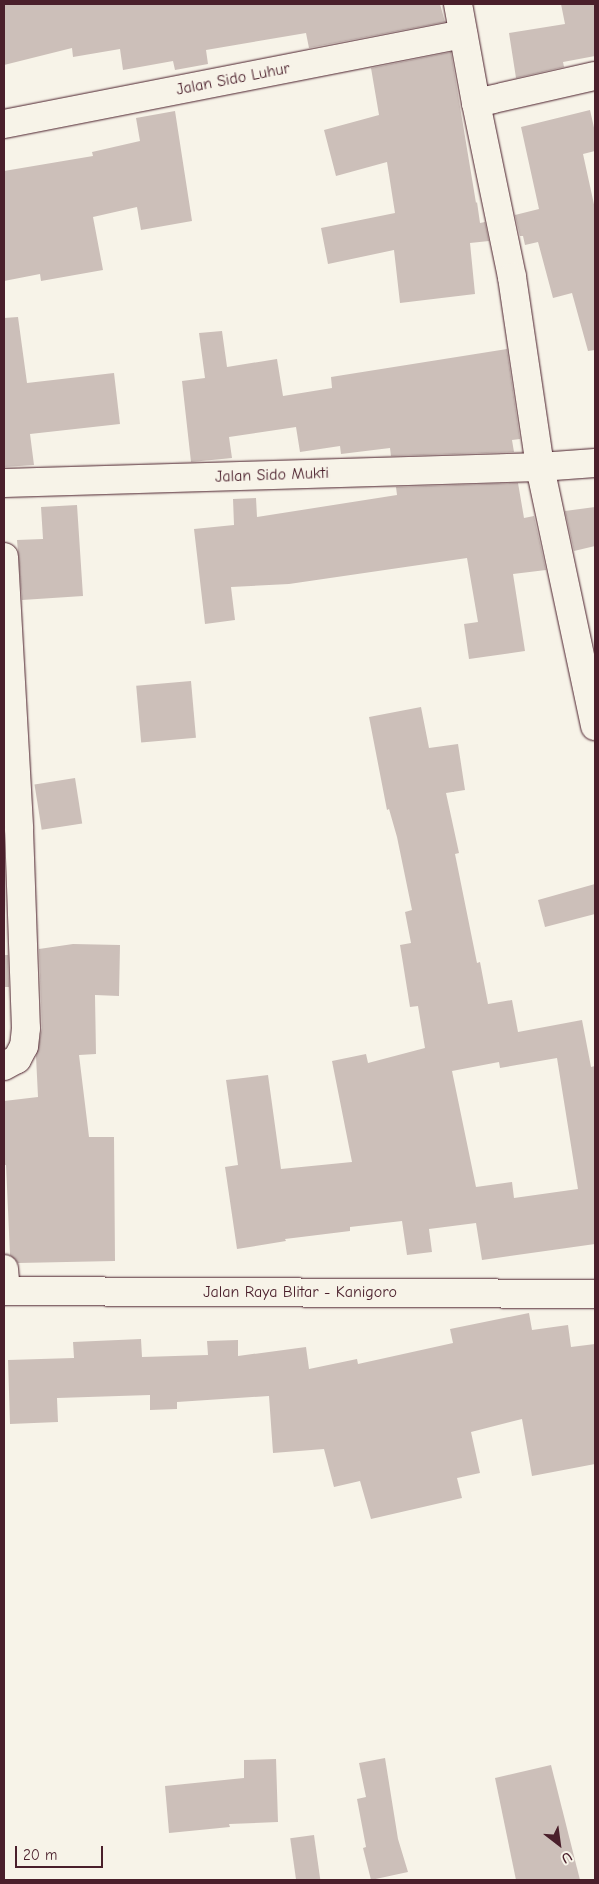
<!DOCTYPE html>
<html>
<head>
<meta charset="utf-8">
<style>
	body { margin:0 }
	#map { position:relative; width:599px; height:1884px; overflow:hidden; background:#f7f3e8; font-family:"Comic Neue",sans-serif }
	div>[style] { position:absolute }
	.building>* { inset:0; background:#ccbfb9; transform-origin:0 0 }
	.roads { filter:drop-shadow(0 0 1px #4a1f2b) drop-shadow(0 0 1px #4a1f2b) }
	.minor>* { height:28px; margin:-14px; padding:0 14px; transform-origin:14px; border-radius:14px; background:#f7f3e8 }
	.major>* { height:28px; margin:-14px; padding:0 14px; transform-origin:14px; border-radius:14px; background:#f7f3e8 }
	span { translate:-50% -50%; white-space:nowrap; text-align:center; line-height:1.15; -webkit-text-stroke:4px #f7f3e8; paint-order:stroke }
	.street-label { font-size:16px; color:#4a1f2b }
	.frame { position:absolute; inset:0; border:5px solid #4a1f2b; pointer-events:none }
	.north { position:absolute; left:534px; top:1819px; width:50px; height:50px; -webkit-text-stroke:4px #f7f3e8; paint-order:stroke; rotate:150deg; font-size:14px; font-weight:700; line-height:20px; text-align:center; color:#4a1f2b }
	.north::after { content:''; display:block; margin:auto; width:18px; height:22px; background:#4a1f2b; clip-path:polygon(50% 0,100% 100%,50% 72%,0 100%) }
	.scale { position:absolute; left:15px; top:1846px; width:88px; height:22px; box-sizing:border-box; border:2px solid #4a1f2b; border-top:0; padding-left:6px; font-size:15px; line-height:18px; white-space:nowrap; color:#4a1f2b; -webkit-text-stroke:4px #f7f3e8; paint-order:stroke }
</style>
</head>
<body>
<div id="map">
	<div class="building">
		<div style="clip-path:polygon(4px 4px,440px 4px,445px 22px,309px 48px,306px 33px,206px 50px,208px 64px,175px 70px,173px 61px,123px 70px,120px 49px,73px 57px,72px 48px,4px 65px)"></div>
		<div style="clip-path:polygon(561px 4px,595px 4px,595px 56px,563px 62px,564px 67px,516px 78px,509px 33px,565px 24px)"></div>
		<div style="clip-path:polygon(451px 52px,476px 203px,477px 202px,480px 223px,485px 222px,489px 241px,470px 243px,475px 294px,400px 303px,394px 250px,328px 264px,321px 228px,395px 213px,387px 162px,336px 176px,324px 130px,379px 115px,371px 68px)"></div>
		<div style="clip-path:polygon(590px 110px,595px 132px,595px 151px,583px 154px,595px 209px,595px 350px,588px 351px,572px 293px,553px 298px,538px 242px,525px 245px,523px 236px,520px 236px,515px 215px,539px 209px,521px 127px)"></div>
		<div style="clip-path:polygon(175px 111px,192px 221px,141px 230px,137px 207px,93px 217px,103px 270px,41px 281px,40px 274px,4px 281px,4px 171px,93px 156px,92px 152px,140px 141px,136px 118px)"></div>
		<div style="clip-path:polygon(18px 317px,27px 383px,114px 373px,120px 424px,30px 434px,34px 465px,4px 467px,4px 318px)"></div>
		<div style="clip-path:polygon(222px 331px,227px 367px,277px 359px,283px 396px,332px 388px,331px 377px,507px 349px,520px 439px,512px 440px,514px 452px,391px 456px,390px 448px,341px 454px,340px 446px,300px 452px,296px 427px,229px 437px,232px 458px,191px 462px,182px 381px,205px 378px,199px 333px)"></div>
		<div style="clip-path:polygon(518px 483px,524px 518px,534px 516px,546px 570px,513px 574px,525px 651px,469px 659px,464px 624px,478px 622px,467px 558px,289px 584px,231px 587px,235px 620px,205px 624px,194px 529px,234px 525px,233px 499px,256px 498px,257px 517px,397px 495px,396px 487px)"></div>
		<div style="clip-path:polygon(77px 505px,83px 596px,22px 600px,17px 540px,43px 539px,41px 507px)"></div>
		<div style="clip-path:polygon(595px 507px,595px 546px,574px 551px,565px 511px)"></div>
		<div style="left:191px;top:681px;width:57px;height:55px;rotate:85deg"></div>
		<div style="clip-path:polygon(evenodd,421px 707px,429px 748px,458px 744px,465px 790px,446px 793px,459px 853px,455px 854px,477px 963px,480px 962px,488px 1004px,512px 1000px,518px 1032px,582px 1020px,591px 1067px,595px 1066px,595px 1244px,482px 1260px,476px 1223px,429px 1229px,432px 1252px,407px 1255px,402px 1221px,350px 1227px,350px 1231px,285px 1239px,286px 1241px,237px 1249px,225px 1167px,238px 1165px,226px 1080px,268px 1075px,281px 1169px,352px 1162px,332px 1061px,366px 1054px,368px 1063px,425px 1048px,418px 1006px,410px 1007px,400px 945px,411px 943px,405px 912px,412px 910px,397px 837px,389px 809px,387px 810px,369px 717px,421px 707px,557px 1058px,578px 1189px,514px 1198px,512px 1182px,476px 1187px,452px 1071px,499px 1062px,500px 1068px,557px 1058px)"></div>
		<div style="left:75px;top:778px;width:46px;height:41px;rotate:81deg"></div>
		<div style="clip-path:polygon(595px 884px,595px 914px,545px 927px,538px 900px)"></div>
		<div style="clip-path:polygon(73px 944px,120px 945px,119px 996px,95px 995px,96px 1054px,79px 1055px,89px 1137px,114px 1137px,115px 1261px,18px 1263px,10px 1255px,6px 1165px,4px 1165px,4px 1101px,38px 1097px,36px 1056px,42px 1028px,39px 949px)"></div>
		<div style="clip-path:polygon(4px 955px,8px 955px,9px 987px,4px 987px)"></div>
		<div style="clip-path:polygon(529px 1313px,532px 1330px,568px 1325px,571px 1347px,595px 1344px,595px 1464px,532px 1476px,522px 1419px,471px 1432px,480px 1473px,457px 1478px,462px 1498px,371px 1519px,360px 1481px,334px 1487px,324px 1449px,273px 1453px,269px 1396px,177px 1402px,177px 1409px,150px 1410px,150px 1395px,57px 1398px,58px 1422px,10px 1424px,8px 1360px,74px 1358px,73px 1342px,141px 1339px,142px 1357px,208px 1355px,207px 1341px,238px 1340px,238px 1356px,306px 1347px,309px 1369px,357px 1359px,358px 1364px,453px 1343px,450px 1329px)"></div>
		<div style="clip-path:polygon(385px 1758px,398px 1839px,408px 1872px,371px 1880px,363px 1848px,366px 1847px,357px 1799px,366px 1797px,359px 1763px)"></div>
		<div style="clip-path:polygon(276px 1759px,278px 1822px,229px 1824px,230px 1827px,169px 1833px,165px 1786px,244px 1778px,244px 1760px)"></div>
		<div style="clip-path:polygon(551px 1765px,580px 1880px,516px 1880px,495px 1778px)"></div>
		<div style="left:314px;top:1835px;width:45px;height:24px;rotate:82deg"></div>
	</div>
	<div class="roads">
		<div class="minor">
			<div style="left:458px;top:4px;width:101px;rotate:79.7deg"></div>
			<div style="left:476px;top:103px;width:178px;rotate:78.3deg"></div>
			<div style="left:512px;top:277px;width:192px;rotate:81.6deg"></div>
			<div style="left:540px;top:467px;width:265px;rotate:78deg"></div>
			<div style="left:476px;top:103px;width:122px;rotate:-12.8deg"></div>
			<div style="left:4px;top:124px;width:468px;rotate:-11.1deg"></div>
			<div style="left:4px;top:483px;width:536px;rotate:-1.71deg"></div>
			<div style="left:540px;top:467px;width:55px;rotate:-4.2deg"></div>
			<div style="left:4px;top:557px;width:272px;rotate:86.8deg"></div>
			<div style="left:19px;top:829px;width:199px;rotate:88deg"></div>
			<div style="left:26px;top:1028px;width:18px;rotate:96deg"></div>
			<div style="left:24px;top:1046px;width:15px;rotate:118deg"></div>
			<div style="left:17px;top:1059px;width:15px;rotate:152deg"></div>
			<div style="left:4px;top:1269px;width:22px;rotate:85deg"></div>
		</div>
		<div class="major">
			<div style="left:4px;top:1291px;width:591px;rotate:0.29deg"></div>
		</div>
	</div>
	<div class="street-label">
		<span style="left:233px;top:79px;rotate:-11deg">Jalan Sido Luhur</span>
		<span style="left:272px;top:475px;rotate:-2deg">Jalan Sido Mukti</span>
		<span style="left:300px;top:1292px">Jalan Raya Blitar - Kanigoro</span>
	</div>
	<div class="frame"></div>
	<div class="north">U</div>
	<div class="scale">20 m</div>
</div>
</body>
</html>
